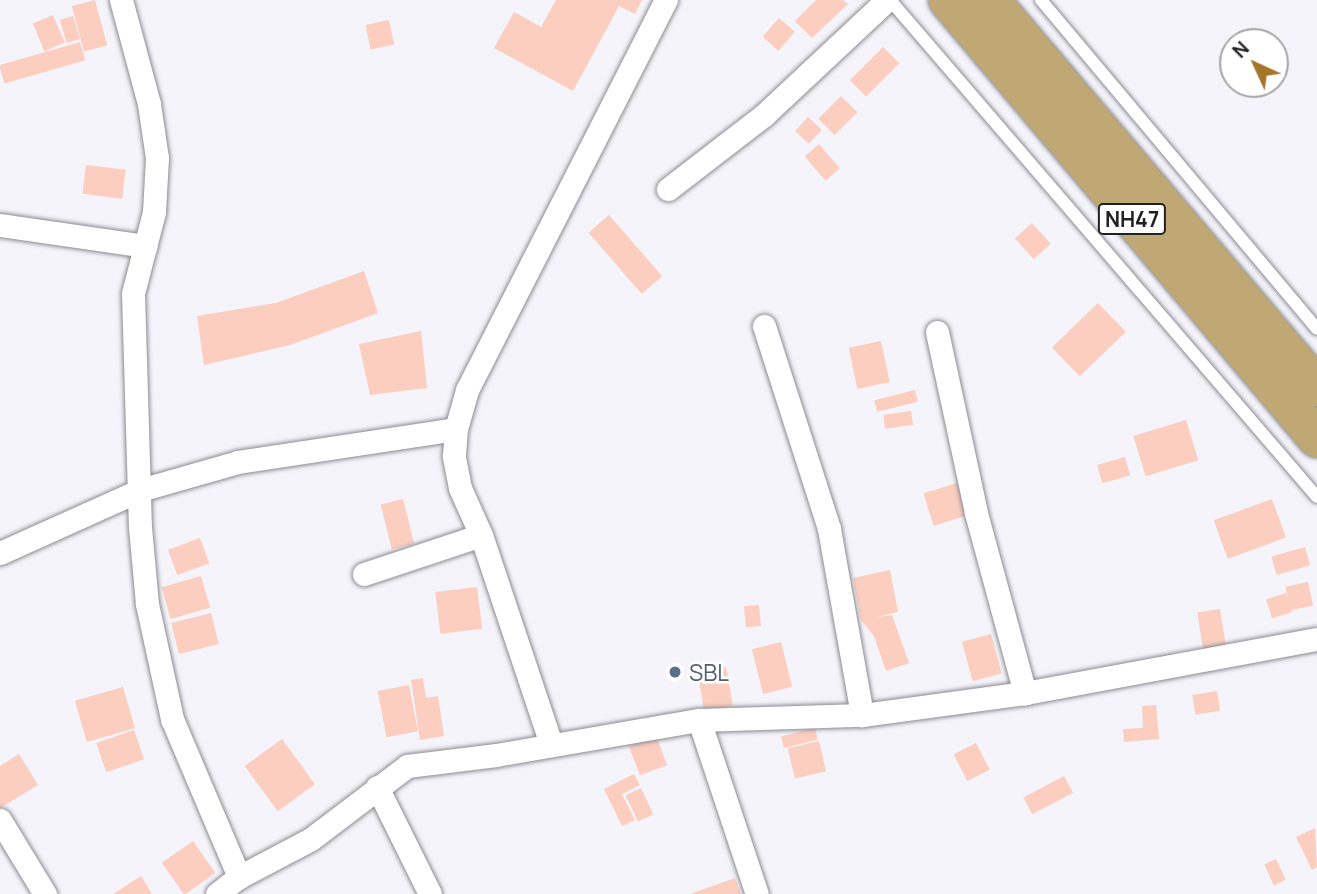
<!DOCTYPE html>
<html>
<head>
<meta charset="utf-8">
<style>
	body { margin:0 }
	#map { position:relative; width:1317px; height:894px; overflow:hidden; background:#f5f4fb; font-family:Manrope,sans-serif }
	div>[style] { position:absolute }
	.building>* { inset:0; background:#fbcebf; transform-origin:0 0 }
	.roads { filter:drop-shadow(0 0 2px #8b8b91) drop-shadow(0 0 2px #8b8b91) }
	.service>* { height:12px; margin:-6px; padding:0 6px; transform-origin:6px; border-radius:6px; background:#fff }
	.minor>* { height:23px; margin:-11.5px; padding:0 11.5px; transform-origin:11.5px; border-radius:11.5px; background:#fff }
	.trunk>* { height:38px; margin:-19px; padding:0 19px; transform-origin:19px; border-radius:19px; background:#c0a874 }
	.dots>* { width:19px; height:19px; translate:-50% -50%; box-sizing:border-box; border:4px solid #fff; border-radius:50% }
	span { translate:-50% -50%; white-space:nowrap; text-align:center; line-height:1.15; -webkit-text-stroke:5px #fff; paint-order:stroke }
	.shield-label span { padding:2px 5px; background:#fff; border:2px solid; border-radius:5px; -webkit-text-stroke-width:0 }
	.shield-label { font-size:21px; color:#212023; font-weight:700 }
	.service-label { font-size:23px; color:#4e5e75 }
	.left { translate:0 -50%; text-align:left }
	.north { position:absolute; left:1219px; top:28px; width:70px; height:70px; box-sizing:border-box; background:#fff; border:2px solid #a6a6a7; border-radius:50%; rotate:315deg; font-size:19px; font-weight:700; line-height:28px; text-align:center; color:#212023 }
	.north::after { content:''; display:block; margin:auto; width:24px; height:32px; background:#a5752a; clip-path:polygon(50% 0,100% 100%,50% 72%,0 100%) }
</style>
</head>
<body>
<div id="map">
	<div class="building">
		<div style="left:95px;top:0;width:47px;height:24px;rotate:75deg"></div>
		<div style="clip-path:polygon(556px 0,642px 0,635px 14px,619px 6px,573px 91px,494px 48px,514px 12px,541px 27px)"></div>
		<div style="clip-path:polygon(816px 0,843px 0,848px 4px,812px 38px,795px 21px)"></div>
		<div style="left:53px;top:15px;width:30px;height:22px;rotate:67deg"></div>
		<div style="left:73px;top:16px;width:24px;height:14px;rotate:73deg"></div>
		<div style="left:779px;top:18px;width:21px;height:25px;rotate:41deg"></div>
		<div style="left:389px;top:20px;width:25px;height:24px;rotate:78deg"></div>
		<div style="left:80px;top:42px;width:19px;height:84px;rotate:74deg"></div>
		<div style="left:883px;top:47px;width:23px;height:47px;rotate:45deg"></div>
		<div style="left:841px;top:96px;width:23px;height:32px;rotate:45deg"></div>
		<div style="left:808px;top:117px;width:19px;height:19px;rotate:43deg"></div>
		<div style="left:819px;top:144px;width:32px;height:19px;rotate:49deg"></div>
		<div style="left:86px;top:165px;width:40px;height:29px;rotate:7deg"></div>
		<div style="left:609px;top:215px;width:81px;height:27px;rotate:49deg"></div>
		<div style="left:1032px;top:223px;width:28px;height:23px;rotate:48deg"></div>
		<div style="clip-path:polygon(364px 271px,378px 313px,290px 345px,204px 365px,197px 316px,276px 303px)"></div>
		<div style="left:1098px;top:303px;width:40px;height:64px;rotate:46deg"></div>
		<div style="clip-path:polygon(421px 331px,427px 388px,370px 395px,359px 344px)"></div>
		<div style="left:881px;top:341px;width:42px;height:33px;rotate:78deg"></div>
		<div style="left:915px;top:390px;width:12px;height:42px;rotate:76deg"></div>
		<div style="left:911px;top:411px;width:14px;height:28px;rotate:82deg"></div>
		<div style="left:1186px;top:420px;width:42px;height:55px;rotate:73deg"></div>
		<div style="left:1125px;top:457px;width:19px;height:29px;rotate:74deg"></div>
		<div style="left:957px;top:483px;width:34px;height:35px;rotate:73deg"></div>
		<div style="left:403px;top:499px;width:46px;height:23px;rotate:76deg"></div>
		<div style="left:1272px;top:499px;width:41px;height:62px;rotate:70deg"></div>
		<div style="left:200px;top:538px;width:27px;height:34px;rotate:70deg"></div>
		<div style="left:1305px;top:547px;width:19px;height:35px;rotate:74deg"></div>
		<div style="clip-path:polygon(890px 570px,898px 612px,873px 618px,892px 615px,909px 663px,886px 671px,874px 636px,861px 620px,853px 578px)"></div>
		<div style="left:201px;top:576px;width:33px;height:41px;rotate:74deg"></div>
		<div style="left:1308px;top:582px;width:24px;height:23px;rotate:78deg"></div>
		<div style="left:477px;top:587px;width:42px;height:42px;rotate:83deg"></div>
		<div style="left:1286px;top:593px;width:20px;height:21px;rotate:72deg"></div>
		<div style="left:759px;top:605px;width:21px;height:15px;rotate:85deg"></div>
		<div style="left:1220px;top:609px;width:38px;height:23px;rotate:81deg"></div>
		<div style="left:211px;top:613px;width:32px;height:41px;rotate:76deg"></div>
		<div style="left:991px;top:634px;width:41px;height:30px;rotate:75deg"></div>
		<div style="left:781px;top:642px;width:46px;height:30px;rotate:76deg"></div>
		<div style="left:726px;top:667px;width:39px;height:29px;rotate:80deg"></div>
		<div style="clip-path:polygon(423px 678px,426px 698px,438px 696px,444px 736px,420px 740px,411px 680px)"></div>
		<div style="left:409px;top:685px;width:47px;height:32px;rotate:79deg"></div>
		<div style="left:123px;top:687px;width:43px;height:50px;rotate:74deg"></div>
		<div style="left:1217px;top:691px;width:20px;height:25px;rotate:81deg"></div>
		<div style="clip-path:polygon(1156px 705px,1159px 739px,1124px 742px,1123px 729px,1143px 728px,1142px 706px)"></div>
		<div style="left:815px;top:728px;width:12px;height:35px;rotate:76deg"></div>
		<div style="left:134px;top:730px;width:31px;height:40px;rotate:71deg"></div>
		<div style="left:656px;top:736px;width:31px;height:29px;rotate:69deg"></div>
		<div style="left:282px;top:739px;width:56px;height:46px;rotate:54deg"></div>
		<div style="left:819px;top:741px;width:31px;height:32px;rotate:77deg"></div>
		<div style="left:976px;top:743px;width:30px;height:25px;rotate:63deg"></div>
		<div style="clip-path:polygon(19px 754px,38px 785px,0 808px,0 766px)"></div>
		<div style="clip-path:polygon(634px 774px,640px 785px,622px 794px,635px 820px,622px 826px,604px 789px)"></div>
		<div style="left:1064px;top:776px;width:19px;height:46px;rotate:62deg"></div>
		<div style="left:641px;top:788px;width:29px;height:17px;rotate:65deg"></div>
		<div style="clip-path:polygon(1315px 828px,1317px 867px,1312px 870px,1296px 837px)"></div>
		<div style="left:193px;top:841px;width:39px;height:38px;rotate:55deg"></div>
		<div style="left:1276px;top:859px;width:23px;height:13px;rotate:65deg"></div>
		<div style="clip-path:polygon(141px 876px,152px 894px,113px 894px)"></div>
		<div style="clip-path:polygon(735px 878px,741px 894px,690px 894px)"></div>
	</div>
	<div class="roads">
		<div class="service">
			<div style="left:890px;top:0;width:655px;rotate:49.33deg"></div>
			<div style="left:1041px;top:0;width:429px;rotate:50deg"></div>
		</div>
		<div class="minor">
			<div style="left:121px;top:0;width:108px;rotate:74.9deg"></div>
			<div style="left:149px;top:104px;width:55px;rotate:81.6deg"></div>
			<div style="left:157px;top:158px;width:54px;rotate:93.2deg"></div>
			<div style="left:154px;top:212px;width:84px;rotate:104.5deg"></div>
			<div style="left:133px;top:293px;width:234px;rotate:88.3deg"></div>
			<div style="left:140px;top:527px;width:77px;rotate:84.8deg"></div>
			<div style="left:147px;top:604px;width:118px;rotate:77.7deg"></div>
			<div style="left:172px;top:719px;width:172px;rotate:67deg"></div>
			<div style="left:668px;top:189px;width:121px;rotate:-37.6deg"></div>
			<div style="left:764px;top:115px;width:168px;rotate:-43.1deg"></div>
			<div style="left:0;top:225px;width:147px;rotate:8.2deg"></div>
			<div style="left:764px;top:326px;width:213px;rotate:72.2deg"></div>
			<div style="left:829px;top:529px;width:189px;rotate:79.9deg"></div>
			<div style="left:937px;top:332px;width:185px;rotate:77.8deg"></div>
			<div style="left:976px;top:513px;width:187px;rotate:74.8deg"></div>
			<div style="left:0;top:553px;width:154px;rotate:-24.2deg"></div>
			<div style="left:140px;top:490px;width:102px;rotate:-15.9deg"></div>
			<div style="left:238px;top:462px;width:220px;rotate:-8.6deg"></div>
			<div style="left:364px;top:574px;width:123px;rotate:-18.4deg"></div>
			<div style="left:699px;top:720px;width:183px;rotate:71.6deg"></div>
			<div style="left:551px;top:744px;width:220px;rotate:-108.5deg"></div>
			<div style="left:481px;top:535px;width:51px;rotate:-114.1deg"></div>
			<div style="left:460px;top:488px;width:33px;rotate:-101deg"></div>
			<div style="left:454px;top:456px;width:27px;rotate:-86deg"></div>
			<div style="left:456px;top:429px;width:41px;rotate:-74.2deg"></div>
			<div style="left:467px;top:390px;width:438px;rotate:-63deg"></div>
			<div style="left:377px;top:787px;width:119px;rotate:63.6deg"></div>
			<div style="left:0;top:820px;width:87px;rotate:58.7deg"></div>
			<div style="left:217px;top:894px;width:28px;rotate:-38deg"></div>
			<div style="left:239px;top:877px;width:81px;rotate:-27.8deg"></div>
			<div style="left:311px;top:839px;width:121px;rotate:-37.2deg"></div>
			<div style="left:407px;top:766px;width:90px;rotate:-7deg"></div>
			<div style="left:496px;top:755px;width:206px;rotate:-9.8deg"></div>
			<div style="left:699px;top:720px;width:163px;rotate:-1.8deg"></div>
			<div style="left:862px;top:715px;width:164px;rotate:-7.7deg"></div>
			<div style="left:1025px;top:693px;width:297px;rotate:-10.5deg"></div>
		</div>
		<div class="trunk">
			<div style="left:948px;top:0;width:573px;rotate:49.89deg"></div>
			<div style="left:990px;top:0;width:507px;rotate:49.8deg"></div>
		</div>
	</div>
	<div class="dots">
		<div style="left:675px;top:672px;background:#5c6f8a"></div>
	</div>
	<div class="shield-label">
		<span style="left:1132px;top:219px">NH47</span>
	</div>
	<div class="service-label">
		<span class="left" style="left:689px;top:672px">SBL</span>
	</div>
	<div class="north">N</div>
</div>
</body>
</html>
